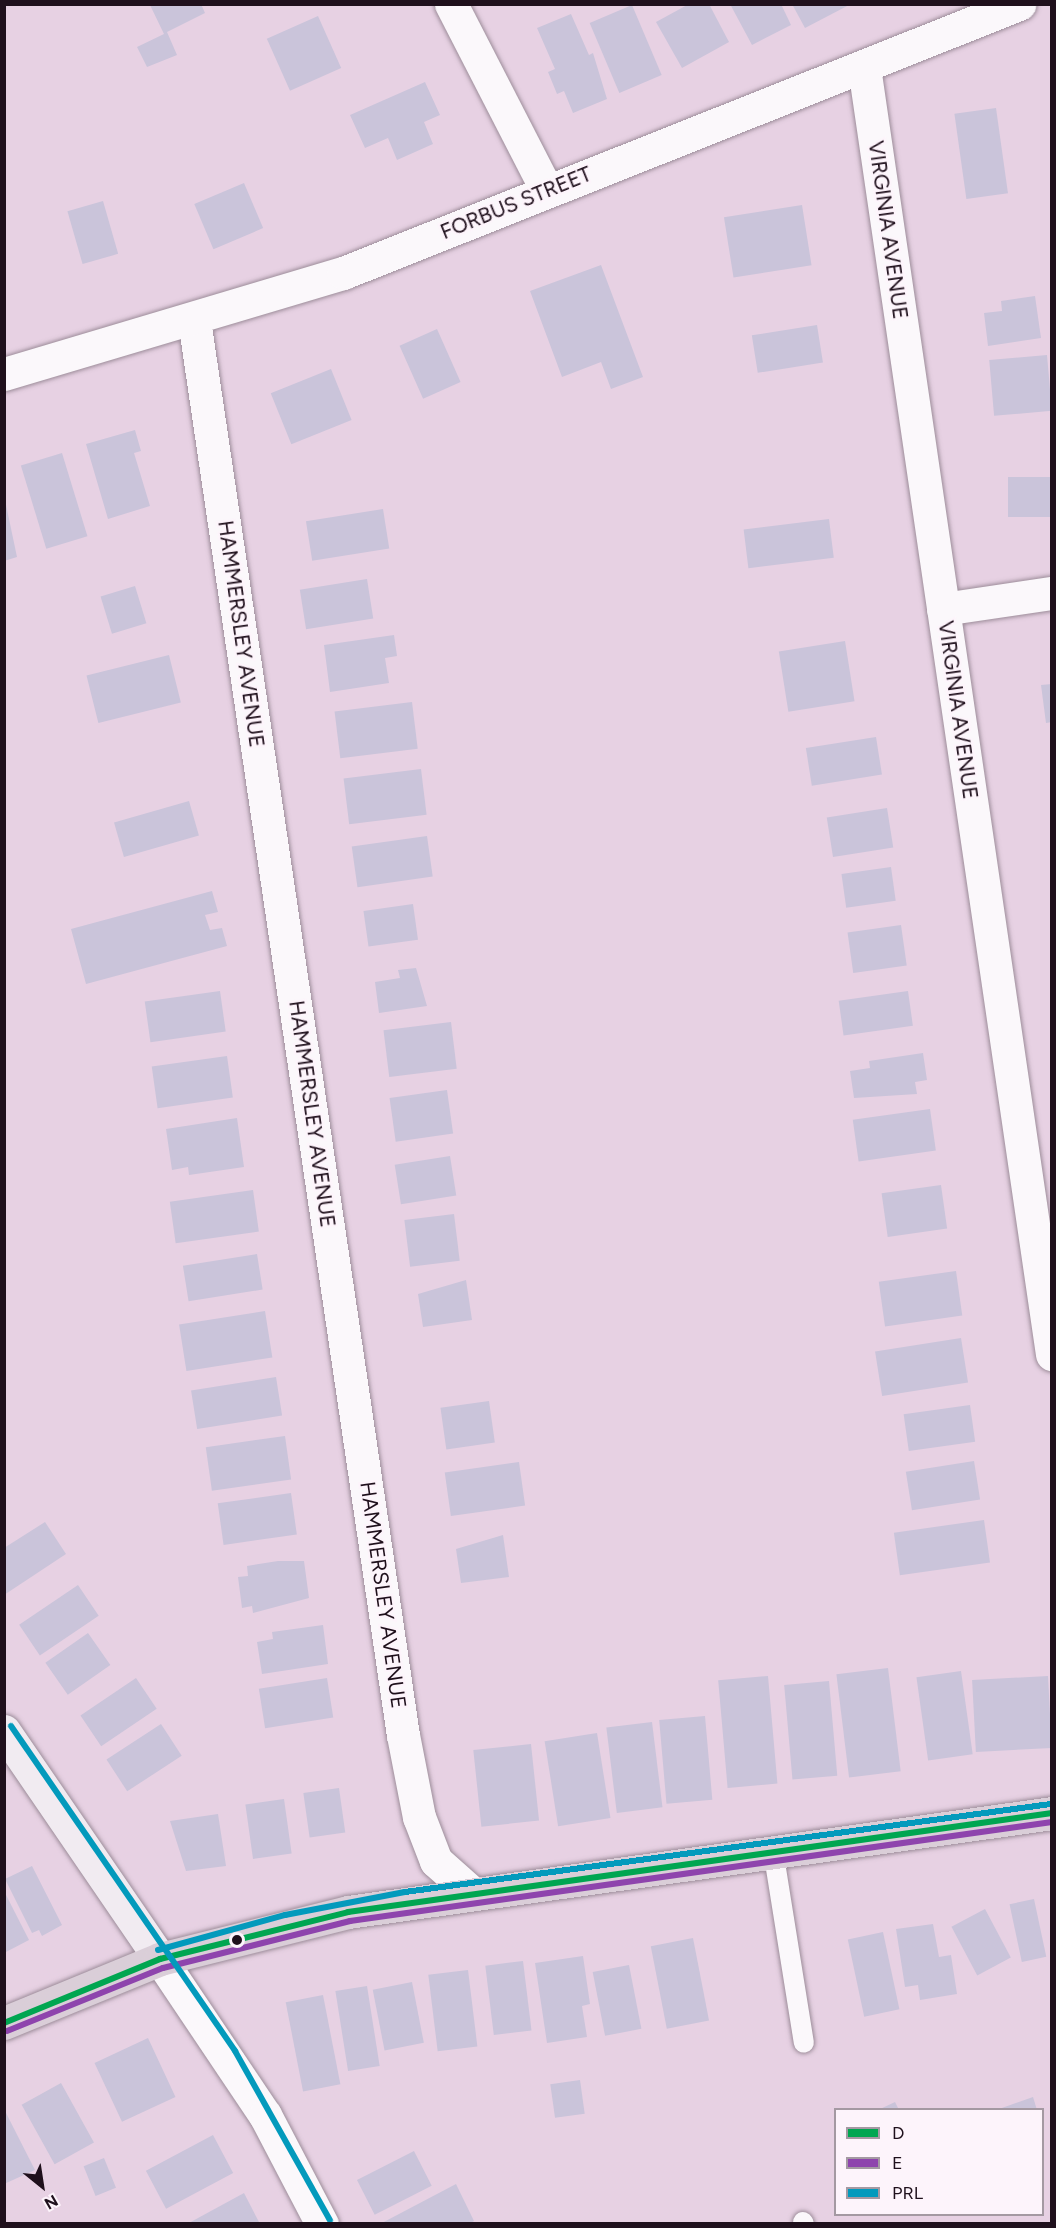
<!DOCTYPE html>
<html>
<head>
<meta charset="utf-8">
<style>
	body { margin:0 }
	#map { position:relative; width:1056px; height:2228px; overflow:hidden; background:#e7d1e3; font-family:Figtree,sans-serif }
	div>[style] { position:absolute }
	.building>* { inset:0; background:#cac4da; transform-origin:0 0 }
	.roads { filter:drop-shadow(0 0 2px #9d8d9a) drop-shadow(0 0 2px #9d8d9a) }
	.lane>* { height:20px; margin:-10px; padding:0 10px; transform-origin:10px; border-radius:10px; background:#fbf8fb }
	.street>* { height:33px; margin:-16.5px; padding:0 16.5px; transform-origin:16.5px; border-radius:16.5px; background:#fbf8fb }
	.secondary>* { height:33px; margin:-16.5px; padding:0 16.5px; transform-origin:16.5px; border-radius:16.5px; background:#f1ebf1 }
	.highway>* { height:33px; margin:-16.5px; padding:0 16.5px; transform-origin:16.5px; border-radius:16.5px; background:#daced8 }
	.bus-1>* { height:6px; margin:-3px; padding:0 3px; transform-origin:3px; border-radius:3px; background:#00a651 }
	.bus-2>* { height:6px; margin:-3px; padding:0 3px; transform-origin:3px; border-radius:3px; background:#8e44ad }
	.bus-3>* { height:6px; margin:-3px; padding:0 3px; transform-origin:3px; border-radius:3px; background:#039abc }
	.dots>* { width:16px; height:16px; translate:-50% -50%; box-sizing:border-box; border:3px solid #fdf4fb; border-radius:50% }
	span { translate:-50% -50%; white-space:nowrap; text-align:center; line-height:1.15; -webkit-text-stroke:4.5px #fdf4fb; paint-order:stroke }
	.street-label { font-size:21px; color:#1f101c }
	.frame { position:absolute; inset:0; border:6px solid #1f101c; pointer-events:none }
	.legend { position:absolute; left:834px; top:2108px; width:210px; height:108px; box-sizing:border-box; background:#fdf4fb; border:2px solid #a499a2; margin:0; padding:8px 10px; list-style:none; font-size:18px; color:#1f101c }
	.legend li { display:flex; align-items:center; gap:12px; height:30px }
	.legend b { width:30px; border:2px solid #a499a2 }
	.north { position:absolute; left:12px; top:2156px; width:60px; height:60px; -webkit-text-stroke:4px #fdf4fb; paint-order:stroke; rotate:150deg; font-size:16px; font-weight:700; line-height:24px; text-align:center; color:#1f101c }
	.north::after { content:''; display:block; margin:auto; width:21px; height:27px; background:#1f101c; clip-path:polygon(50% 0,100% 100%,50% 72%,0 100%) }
</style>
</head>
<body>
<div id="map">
	<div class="building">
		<div style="clip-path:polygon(201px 4px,205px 13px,167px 32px,177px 55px,147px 67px,137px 47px,164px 34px,150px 5px)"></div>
		<div style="clip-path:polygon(689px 4px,709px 4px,729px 42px,682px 68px,656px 22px)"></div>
		<div style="clip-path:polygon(730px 4px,781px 4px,791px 25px,752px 45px)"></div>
		<div style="clip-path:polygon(792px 4px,851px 4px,805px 28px)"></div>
		<div style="left:632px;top:5px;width:76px;height:46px;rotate:67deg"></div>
		<div style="clip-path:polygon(571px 14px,589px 55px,593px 53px,607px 99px,573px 113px,564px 91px,557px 94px,548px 72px,555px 69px,537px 28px)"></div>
		<div style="left:318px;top:16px;width:57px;height:56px;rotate:66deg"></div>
		<div style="clip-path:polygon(425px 82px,440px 115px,424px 122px,433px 144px,397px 160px,388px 138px,365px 148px,350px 115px)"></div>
		<div style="left:996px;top:108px;width:86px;height:42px;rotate:82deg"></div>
		<div style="left:244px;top:183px;width:49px;height:54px;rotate:67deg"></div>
		<div style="left:103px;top:201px;width:55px;height:37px;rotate:74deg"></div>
		<div style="left:802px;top:205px;width:61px;height:79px;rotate:81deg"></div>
		<div style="clip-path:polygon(601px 265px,643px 377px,611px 389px,601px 362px,562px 377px,530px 291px)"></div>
		<div style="clip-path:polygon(1035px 296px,1041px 338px,988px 346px,984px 313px,1002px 311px,1001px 301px)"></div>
		<div style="left:817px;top:325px;width:38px;height:66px;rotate:81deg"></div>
		<div style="left:437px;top:329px;width:58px;height:41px;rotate:66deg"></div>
		<div style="left:1047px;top:355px;width:56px;height:58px;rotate:85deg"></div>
		<div style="left:331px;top:369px;width:55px;height:65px;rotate:68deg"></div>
		<div style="clip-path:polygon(135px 430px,141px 451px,134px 453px,150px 506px,108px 519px,86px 444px)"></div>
		<div style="left:62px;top:453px;width:87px;height:43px;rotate:73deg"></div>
		<div style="left:1052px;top:477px;width:40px;height:44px;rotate:90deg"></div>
		<div style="clip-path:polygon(5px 500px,17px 557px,4px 561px,4px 500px)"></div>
		<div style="left:383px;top:509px;width:40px;height:78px;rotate:81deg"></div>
		<div style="left:829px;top:519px;width:39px;height:86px;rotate:83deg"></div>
		<div style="left:367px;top:579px;width:40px;height:68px;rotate:81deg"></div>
		<div style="left:135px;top:586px;width:39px;height:36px;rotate:73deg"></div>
		<div style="clip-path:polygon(394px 635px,397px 656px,385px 658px,389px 683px,330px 692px,324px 645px)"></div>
		<div style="left:845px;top:641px;width:61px;height:67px;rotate:81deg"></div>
		<div style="left:169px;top:655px;width:49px;height:85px;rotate:76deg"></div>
		<div style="clip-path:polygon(1052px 684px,1052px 722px,1046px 723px,1041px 685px)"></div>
		<div style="left:412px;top:702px;width:47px;height:78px;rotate:83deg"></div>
		<div style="left:876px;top:737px;width:38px;height:71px;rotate:81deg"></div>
		<div style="left:421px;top:769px;width:46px;height:78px;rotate:83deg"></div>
		<div style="left:189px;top:801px;width:36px;height:78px;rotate:74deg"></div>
		<div style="left:887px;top:808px;width:40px;height:61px;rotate:81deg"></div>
		<div style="left:427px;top:836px;width:41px;height:76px;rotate:82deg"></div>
		<div style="left:891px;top:867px;width:34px;height:50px;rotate:82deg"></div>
		<div style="clip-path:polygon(212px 891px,218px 912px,205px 915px,210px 930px,222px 928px,227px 946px,86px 984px,71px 929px)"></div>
		<div style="left:413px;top:904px;width:36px;height:50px;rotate:82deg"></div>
		<div style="left:901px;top:925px;width:41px;height:54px;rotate:82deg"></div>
		<div style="clip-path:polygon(416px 968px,427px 1006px,379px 1013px,375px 982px,400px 978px,398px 970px)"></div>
		<div style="left:220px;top:991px;width:41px;height:76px;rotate:82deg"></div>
		<div style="left:908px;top:991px;width:35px;height:70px;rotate:82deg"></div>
		<div style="left:451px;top:1022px;width:47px;height:68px;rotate:83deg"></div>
		<div style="clip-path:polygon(923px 1053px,927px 1080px,915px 1082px,917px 1094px,854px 1098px,850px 1071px,870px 1068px,869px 1061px)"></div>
		<div style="left:227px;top:1056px;width:42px;height:76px;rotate:82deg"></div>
		<div style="left:447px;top:1090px;width:44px;height:58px;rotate:82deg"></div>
		<div style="left:930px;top:1109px;width:42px;height:78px;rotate:82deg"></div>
		<div style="clip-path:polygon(237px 1118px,244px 1167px,189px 1175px,188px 1167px,172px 1170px,166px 1129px)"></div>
		<div style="left:450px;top:1156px;width:40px;height:56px;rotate:81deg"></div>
		<div style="left:941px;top:1185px;width:44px;height:60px;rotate:82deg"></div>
		<div style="left:253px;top:1190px;width:42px;height:84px;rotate:82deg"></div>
		<div style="left:454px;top:1214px;width:47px;height:50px;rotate:83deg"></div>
		<div style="left:257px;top:1254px;width:36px;height:75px;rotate:81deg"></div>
		<div style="left:956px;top:1271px;width:45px;height:78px;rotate:82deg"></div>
		<div style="clip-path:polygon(466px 1280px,472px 1320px,423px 1327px,418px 1294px)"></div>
		<div style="left:265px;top:1311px;width:47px;height:87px;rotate:81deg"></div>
		<div style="left:961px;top:1338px;width:45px;height:87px;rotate:81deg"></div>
		<div style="left:276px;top:1377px;width:39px;height:86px;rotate:81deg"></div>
		<div style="left:489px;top:1401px;width:42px;height:49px;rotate:82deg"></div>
		<div style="left:970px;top:1405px;width:37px;height:67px;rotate:82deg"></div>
		<div style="left:285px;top:1436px;width:44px;height:80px;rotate:82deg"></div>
		<div style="left:974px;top:1461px;width:39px;height:69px;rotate:81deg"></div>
		<div style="left:519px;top:1462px;width:44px;height:75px;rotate:82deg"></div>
		<div style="left:291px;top:1493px;width:42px;height:74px;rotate:82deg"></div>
		<div style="left:984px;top:1520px;width:43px;height:91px;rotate:82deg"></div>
		<div style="clip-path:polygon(45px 1522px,66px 1554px,4px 1595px,4px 1548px)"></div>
		<div style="clip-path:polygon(503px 1535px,509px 1577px,461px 1583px,456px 1549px)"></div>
		<div style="clip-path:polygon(278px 1561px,304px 1561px,309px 1598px,253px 1613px,252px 1606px,242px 1608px,238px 1577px,248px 1576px,247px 1566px)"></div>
		<div style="left:78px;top:1585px;width:37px;height:71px;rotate:56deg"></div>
		<div style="clip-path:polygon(323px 1625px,328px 1664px,262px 1674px,257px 1642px,273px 1639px,272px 1632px)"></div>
		<div style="left:88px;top:1633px;width:39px;height:52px;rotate:55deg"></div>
		<div style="left:888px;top:1668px;width:104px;height:52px;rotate:83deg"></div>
		<div style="left:961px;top:1671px;width:84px;height:45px;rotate:82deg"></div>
		<div style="left:768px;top:1676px;width:108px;height:50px;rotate:85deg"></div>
		<div style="left:1048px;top:1676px;width:72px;height:76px;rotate:87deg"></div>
		<div style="left:136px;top:1678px;width:37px;height:67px;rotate:56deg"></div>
		<div style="left:327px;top:1678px;width:40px;height:69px;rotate:81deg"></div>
		<div style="left:829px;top:1681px;width:95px;height:45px;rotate:85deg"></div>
		<div style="left:705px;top:1716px;width:84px;height:46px;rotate:85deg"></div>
		<div style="left:652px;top:1722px;width:86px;height:46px;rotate:83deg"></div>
		<div style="left:161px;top:1724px;width:38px;height:65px;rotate:57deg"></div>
		<div style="left:597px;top:1733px;width:86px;height:53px;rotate:81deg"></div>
		<div style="left:531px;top:1744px;width:77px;height:58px;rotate:84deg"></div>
		<div style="left:339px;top:1788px;width:45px;height:36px;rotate:82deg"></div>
		<div style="left:284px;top:1799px;width:55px;height:39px;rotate:82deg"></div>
		<div style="clip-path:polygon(218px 1814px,226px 1866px,186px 1871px,170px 1821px)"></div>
		<div style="clip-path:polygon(32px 1866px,62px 1925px,42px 1936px,39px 1930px,32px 1933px,5px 1879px)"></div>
		<div style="clip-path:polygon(4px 1891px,29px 1940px,4px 1953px)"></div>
		<div style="left:1034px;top:1899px;width:59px;height:25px;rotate:78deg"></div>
		<div style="left:985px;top:1909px;width:55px;height:38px;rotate:62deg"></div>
		<div style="clip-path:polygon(933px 1924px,939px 1957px,951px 1955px,957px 1994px,920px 2000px,918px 1985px,905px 1987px,896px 1929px)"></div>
		<div style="left:883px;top:1932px;width:79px;height:36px;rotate:78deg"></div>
		<div style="left:693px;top:1938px;width:84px;height:43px;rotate:79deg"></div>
		<div style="clip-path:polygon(583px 1956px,590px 2004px,582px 2006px,587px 2037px,547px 2043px,535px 1963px)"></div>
		<div style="left:523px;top:1961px;width:70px;height:38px;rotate:83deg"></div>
		<div style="left:629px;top:1965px;width:65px;height:37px;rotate:79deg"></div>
		<div style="left:468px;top:1970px;width:77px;height:40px;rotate:83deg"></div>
		<div style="left:412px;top:1982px;width:62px;height:40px;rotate:79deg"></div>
		<div style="left:367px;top:1986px;width:81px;height:32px;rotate:81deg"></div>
		<div style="left:323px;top:1995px;width:91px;height:38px;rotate:79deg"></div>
		<div style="left:148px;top:2038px;width:65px;height:59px;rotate:65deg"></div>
		<div style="left:580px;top:2080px;width:34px;height:30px;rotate:82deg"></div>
		<div style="left:61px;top:2083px;width:68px;height:45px;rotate:61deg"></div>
		<div style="clip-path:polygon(1033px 2097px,1037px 2110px,999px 2110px,999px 2109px)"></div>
		<div style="clip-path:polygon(895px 2102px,899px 2110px,878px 2110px)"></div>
		<div style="clip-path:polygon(4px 2109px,35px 2170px,4px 2184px)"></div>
		<div style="left:213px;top:2135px;width:43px;height:76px;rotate:62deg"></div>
		<div style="left:414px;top:2151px;width:39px;height:64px;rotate:63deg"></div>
		<div style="left:104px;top:2158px;width:32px;height:22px;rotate:68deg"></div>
		<div style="clip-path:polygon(456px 2184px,474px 2221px,469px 2224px,380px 2224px)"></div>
		<div style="clip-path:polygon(244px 2193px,260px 2224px,187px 2224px)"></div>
	</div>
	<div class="roads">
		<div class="lane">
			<div style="left:773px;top:1850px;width:195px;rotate:80.9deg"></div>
			<div style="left:803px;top:2222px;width:2px;rotate:63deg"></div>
		</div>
		<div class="street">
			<div style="left:451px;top:4px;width:208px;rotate:62.8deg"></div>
			<div style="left:864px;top:67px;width:1301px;rotate:81.69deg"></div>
			<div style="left:194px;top:320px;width:1430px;rotate:81.6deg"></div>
			<div style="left:403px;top:1735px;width:84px;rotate:79deg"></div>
			<div style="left:419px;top:1817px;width:47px;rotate:68.9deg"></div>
			<div style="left:436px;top:1861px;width:45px;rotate:41.4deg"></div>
			<div style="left:4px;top:374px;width:354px;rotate:-16.6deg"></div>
			<div style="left:343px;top:273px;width:728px;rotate:-21.7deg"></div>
			<div style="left:943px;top:609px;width:110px;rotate:-8.4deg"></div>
			<div style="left:160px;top:1959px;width:188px;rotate:56.1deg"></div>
			<div style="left:265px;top:2115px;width:123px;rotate:62.4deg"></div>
		</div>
		<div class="secondary">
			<div style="left:4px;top:1731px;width:276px;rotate:55.6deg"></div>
		</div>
		<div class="highway">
			<div style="left:4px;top:2023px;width:169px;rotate:-22.3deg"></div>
			<div style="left:160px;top:1959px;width:194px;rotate:-14deg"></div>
			<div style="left:348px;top:1912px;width:711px;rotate:-8deg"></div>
		</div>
	</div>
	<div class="bus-1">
		<div style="left:4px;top:2023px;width:169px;rotate:-22.3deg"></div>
		<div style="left:160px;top:1959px;width:194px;rotate:-14deg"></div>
		<div style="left:348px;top:1912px;width:711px;rotate:-8deg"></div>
	</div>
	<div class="bus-2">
		<div style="left:7px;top:2031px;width:168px;rotate:-22deg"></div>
		<div style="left:163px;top:1968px;width:193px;rotate:-14.1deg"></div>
		<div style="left:350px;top:1921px;width:709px;rotate:-8.03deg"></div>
	</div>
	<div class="bus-3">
		<div style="left:11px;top:1726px;width:395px;rotate:55.4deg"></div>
		<div style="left:235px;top:2051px;width:194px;rotate:60.7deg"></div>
		<div style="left:158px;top:1950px;width:132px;rotate:-15.4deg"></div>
		<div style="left:285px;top:1915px;width:122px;rotate:-10.9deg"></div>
		<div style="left:405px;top:1892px;width:652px;rotate:-7.76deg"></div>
	</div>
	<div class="dots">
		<div style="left:237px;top:1940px;background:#1f101c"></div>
	</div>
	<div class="street-label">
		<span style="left:516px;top:203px;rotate:-22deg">FORBUS STREET</span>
		<span style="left:888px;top:230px;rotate:82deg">VIRGINIA AVENUE</span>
		<span style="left:241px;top:634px;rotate:82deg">HAMMERSLEY AVENUE</span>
		<span style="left:958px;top:710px;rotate:82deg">VIRGINIA AVENUE</span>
		<span style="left:312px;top:1114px;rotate:82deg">HAMMERSLEY AVENUE</span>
		<span style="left:383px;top:1595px;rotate:82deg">HAMMERSLEY AVENUE</span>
	</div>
	<div class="frame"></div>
	<ul class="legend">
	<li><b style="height:8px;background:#00a651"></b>D</li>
	<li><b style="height:8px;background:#8e44ad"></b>E</li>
	<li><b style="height:8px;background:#039abc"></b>PRL</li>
	</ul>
	<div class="north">N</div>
</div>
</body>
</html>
